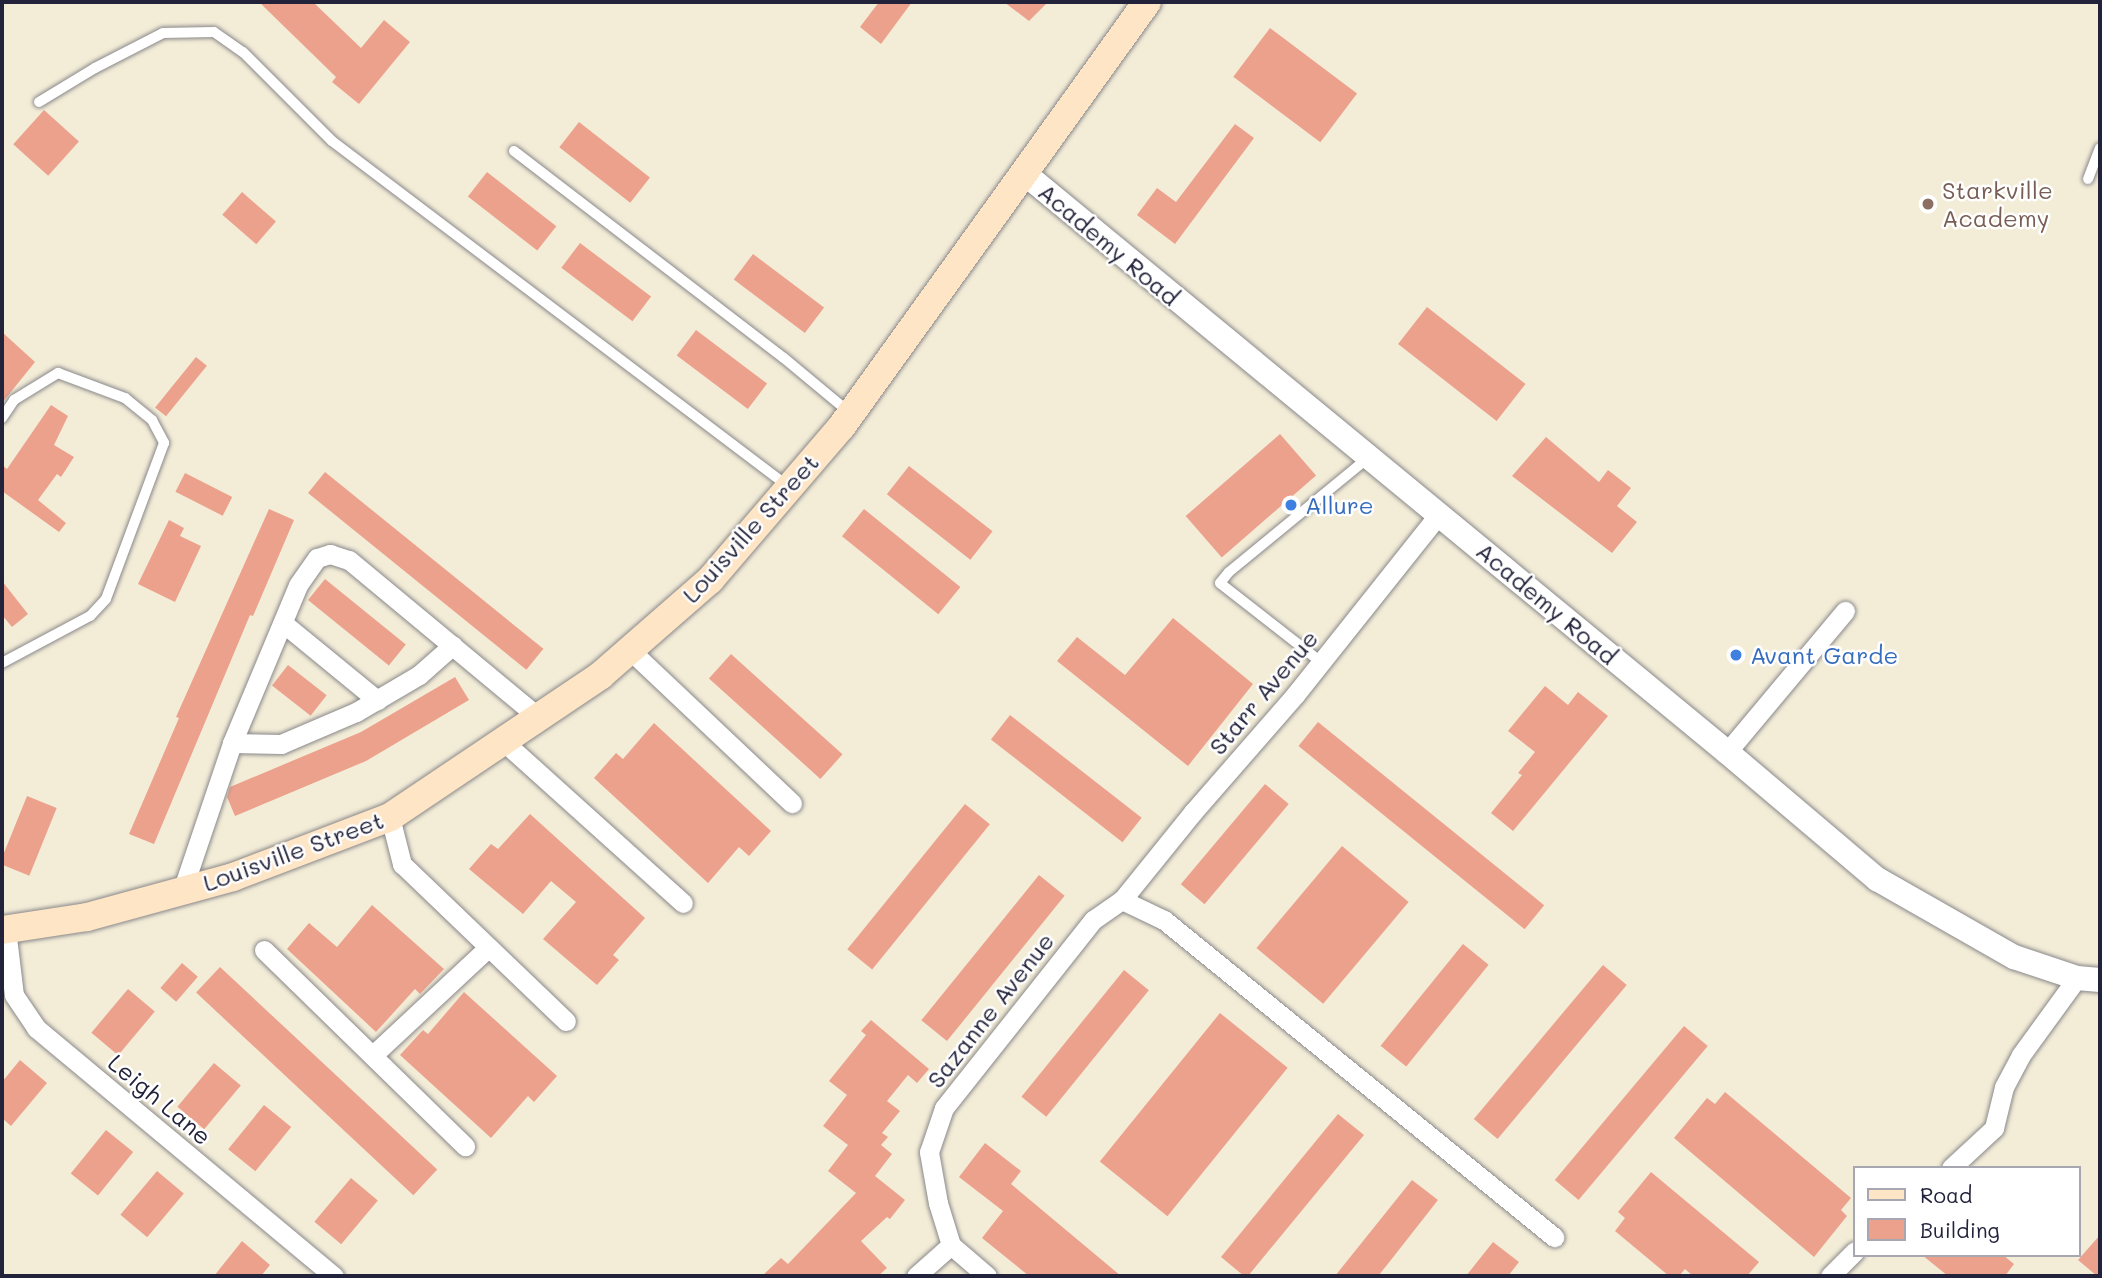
<!DOCTYPE html>
<html>
<head>
<meta charset="utf-8">
<style>
	body { margin:0 }
	#map { position:relative; width:2102px; height:1278px; overflow:hidden; background:#f3edd8; font-family:Mali,sans-serif }
	div>[style] { position:absolute }
	.building>* { inset:0; background:#eca18d; transform-origin:0 0 }
	.roads { filter:drop-shadow(0 0 2px #8a888a) drop-shadow(0 0 2px #8a888a) }
	.service>* { height:10px; margin:-5px; padding:0 5px; transform-origin:5px; border-radius:5px; background:#fff }
	.minor>* { height:19px; margin:-9.5px; padding:0 9.5px; transform-origin:9.5px; border-radius:9.5px; background:#fff }
	.tertiary>* { height:24px; margin:-12px; padding:0 12px; transform-origin:12px; border-radius:12px; background:#fff }
	.secondary>* { height:28px; margin:-14px; padding:0 14px; transform-origin:14px; border-radius:14px; background:#fde5c5 }
	.dots>* { width:19px; height:19px; translate:-50% -50%; box-sizing:border-box; border:4px solid #fff; border-radius:50% }
	span { translate:-50% -50%; white-space:nowrap; text-align:center; line-height:1.15; -webkit-text-stroke:5px #fff; paint-order:stroke }
	.education-label { font-size:24px; color:#785e54 }
	.left { translate:0 -50%; text-align:left }
	.street-label { font-size:24px; color:#22223b }
	.shop-label { font-size:24px; color:#366cbe }
	.frame { position:absolute; inset:0; border:4px solid #22223b; pointer-events:none }
	.legend { position:absolute; left:1853px; top:1166px; width:228px; height:91px; box-sizing:border-box; background:#fff; border:2px solid #a7a7b1; margin:0; padding:9px 12px; list-style:none; font-size:21px; color:#22223b }
	.legend li { display:flex; align-items:center; gap:14px; height:35px }
	.legend b { width:35px; border:2px solid #a7a7b1 }
</style>
</head>
<body>
<div id="map">
	<div class="building">
		<div style="clip-path:polygon(259px 2px,313px 2px,361px 48px,384px 20px,410px 42px,359px 104px,332px 82px,336px 77px)"></div>
		<div style="clip-path:polygon(879px 2px,912px 2px,881px 44px,860px 27px)"></div>
		<div style="clip-path:polygon(1004px 2px,1048px 2px,1029px 21px)"></div>
		<div style="left:1270px;top:28px;width:109px;height:61px;rotate:37deg"></div>
		<div style="left:44px;top:110px;width:47px;height:46px;rotate:42deg"></div>
		<div style="left:579px;top:122px;width:90px;height:32px;rotate:38deg"></div>
		<div style="clip-path:polygon(1235px 124px,1254px 138px,1175px 244px,1137px 215px,1157px 188px,1176px 202px)"></div>
		<div style="left:487px;top:172px;width:88px;height:31px;rotate:38deg"></div>
		<div style="left:242px;top:192px;width:45px;height:30px;rotate:41deg"></div>
		<div style="left:580px;top:243px;width:89px;height:31px;rotate:37deg"></div>
		<div style="left:753px;top:254px;width:89px;height:32px;rotate:37deg"></div>
		<div style="left:1427px;top:307px;width:125px;height:47px;rotate:38deg"></div>
		<div style="left:696px;top:330px;width:89px;height:32px;rotate:37deg"></div>
		<div style="clip-path:polygon(2px 332px,35px 362px,2px 403px)"></div>
		<div style="left:196px;top:357px;width:14px;height:65px;rotate:39deg"></div>
		<div style="clip-path:polygon(51px 405px,68px 416px,54px 445px,74px 457px,61px 477px,57px 474px,38px 500px,66px 523px,59px 532px,2px 491px,2px 465px,7px 469px)"></div>
		<div style="left:1280px;top:434px;width:55px;height:125px;rotate:49deg"></div>
		<div style="clip-path:polygon(1546px 437px,1599px 482px,1608px 470px,1631px 488px,1617px 506px,1637px 522px,1612px 553px,1512px 476px)"></div>
		<div style="left:909px;top:466px;width:106px;height:36px;rotate:38deg"></div>
		<div style="left:325px;top:472px;width:281px;height:27px;rotate:39deg"></div>
		<div style="left:185px;top:473px;width:53px;height:21px;rotate:27deg"></div>
		<div style="clip-path:polygon(269px 509px,294px 520px,253px 616px,250px 615px,154px 844px,129px 834px,179px 718px,176px 717px)"></div>
		<div style="left:864px;top:509px;width:124px;height:35px;rotate:39deg"></div>
		<div style="clip-path:polygon(169px 520px,184px 528px,180px 536px,201px 546px,175px 602px,138px 584px)"></div>
		<div style="left:325px;top:579px;width:104px;height:27px;rotate:39deg"></div>
		<div style="clip-path:polygon(2px 581px,28px 614px,12px 627px,2px 615px)"></div>
		<div style="clip-path:polygon(1173px 618px,1253px 684px,1188px 766px,1057px 661px,1077px 637px,1125px 675px)"></div>
		<div style="left:731px;top:654px;width:150px;height:33px;rotate:42deg"></div>
		<div style="left:288px;top:665px;width:49px;height:26px;rotate:38deg"></div>
		<div style="clip-path:polygon(455px 677px,469px 700px,366px 761px,235px 816px,227px 797px,230px 787px,361px 732px)"></div>
		<div style="clip-path:polygon(1545px 686px,1568px 705px,1578px 692px,1608px 716px,1513px 831px,1491px 813px,1522px 775px,1518px 773px,1535px 752px,1508px 731px)"></div>
		<div style="left:1010px;top:715px;width:167px;height:31px;rotate:38deg"></div>
		<div style="left:1318px;top:722px;width:291px;height:31px;rotate:39deg"></div>
		<div style="clip-path:polygon(654px 723px,771px 831px,749px 856px,739px 847px,708px 883px,594px 778px,616px 753px,623px 759px)"></div>
		<div style="left:1265px;top:784px;width:31px;height:131px;rotate:40deg"></div>
		<div style="left:27px;top:796px;width:32px;height:73px;rotate:22deg"></div>
		<div style="left:965px;top:804px;width:32px;height:187px;rotate:39deg"></div>
		<div style="clip-path:polygon(530px 814px,645px 918px,613px 955px,619px 960px,597px 985px,543px 939px,576px 902px,551px 881px,523px 914px,469px 869px,491px 844px,498px 849px)"></div>
		<div style="left:1342px;top:846px;width:87px;height:133px;rotate:40deg"></div>
		<div style="left:1039px;top:875px;width:33px;height:187px;rotate:39deg"></div>
		<div style="clip-path:polygon(372px 905px,444px 969px,420px 994px,415px 989px,376px 1032px,287px 949px,309px 923px,337px 947px)"></div>
		<div style="left:1463px;top:944px;width:33px;height:131px;rotate:39deg"></div>
		<div style="left:182px;top:963px;width:21px;height:33px;rotate:41deg"></div>
		<div style="left:1603px;top:965px;width:31px;height:201px;rotate:40deg"></div>
		<div style="left:220px;top:967px;width:297px;height:35px;rotate:43deg"></div>
		<div style="left:1124px;top:970px;width:32px;height:163px;rotate:39deg"></div>
		<div style="left:128px;top:989px;width:35px;height:57px;rotate:40deg"></div>
		<div style="clip-path:polygon(464px 992px,557px 1076px,534px 1102px,528px 1096px,491px 1138px,400px 1055px,423px 1030px,428px 1034px)"></div>
		<div style="left:1220px;top:1013px;width:87px;height:191px;rotate:39deg"></div>
		<div style="clip-path:polygon(871px 1020px,929px 1069px,917px 1083px,908px 1075px,887px 1101px,900px 1111px,882px 1133px,888px 1137px,881px 1145px,892px 1154px,875px 1176px,905px 1200px,890px 1219px,887px 1217px,861px 1241px,887px 1268px,878px 1276px,762px 1276px,781px 1258px,788px 1264px,856px 1193px,828px 1171px,848px 1145px,823px 1126px,847px 1095px,829px 1081px,866px 1035px,861px 1031px)"></div>
		<div style="left:1684px;top:1026px;width:31px;height:201px;rotate:40deg"></div>
		<div style="clip-path:polygon(20px 1060px,47px 1083px,11px 1126px,2px 1118px,2px 1082px)"></div>
		<div style="left:214px;top:1063px;width:35px;height:57px;rotate:40deg"></div>
		<div style="clip-path:polygon(1725px 1092px,1851px 1198px,1841px 1210px,1847px 1216px,1814px 1257px,1674px 1138px,1707px 1098px,1715px 1104px)"></div>
		<div style="left:264px;top:1105px;width:35px;height:57px;rotate:39deg"></div>
		<div style="clip-path:polygon(1338px 1114px,1364px 1135px,1248px 1276px,1244px 1276px,1221px 1257px)"></div>
		<div style="left:106px;top:1130px;width:35px;height:56px;rotate:39deg"></div>
		<div style="clip-path:polygon(985px 1143px,1021px 1171px,1011px 1184px,1121px 1276px,1029px 1276px,982px 1238px,1003px 1211px,959px 1177px)"></div>
		<div style="left:157px;top:1171px;width:35px;height:57px;rotate:40deg"></div>
		<div style="clip-path:polygon(1651px 1172px,1759px 1262px,1747px 1276px,1693px 1276px,1685px 1269px,1679px 1276px,1669px 1276px,1615px 1231px,1625px 1218px,1618px 1212px)"></div>
		<div style="left:351px;top:1178px;width:35px;height:57px;rotate:40deg"></div>
		<div style="clip-path:polygon(1412px 1180px,1438px 1200px,1387px 1265px,1378px 1276px,1335px 1276px)"></div>
		<div style="clip-path:polygon(2100px 1235px,2100px 1276px,2097px 1276px,2078px 1260px)"></div>
		<div style="clip-path:polygon(242px 1241px,270px 1265px,261px 1276px,214px 1276px)"></div>
		<div style="clip-path:polygon(1493px 1242px,1519px 1262px,1508px 1276px,1466px 1276px)"></div>
		<div style="clip-path:polygon(1922px 1255px,2003px 1255px,2014px 1264px,2005px 1276px,1948px 1276px)"></div>
	</div>
	<div class="roads">
		<div class="service">
			<div style="left:39px;top:102px;width:66px;rotate:-31.3deg"></div>
			<div style="left:95px;top:68px;width:76px;rotate:-27.2deg"></div>
			<div style="left:163px;top:33px;width:51px;rotate:-1.1deg"></div>
			<div style="left:214px;top:32px;width:35px;rotate:35deg"></div>
			<div style="left:243px;top:52px;width:126px;rotate:45deg"></div>
			<div style="left:332px;top:141px;width:573px;rotate:37.13deg"></div>
			<div style="left:514px;top:151px;width:340px;rotate:37.5deg"></div>
			<div style="left:784px;top:358px;width:86px;rotate:39.8deg"></div>
			<div style="left:2088px;top:179px;width:33px;rotate:-69deg"></div>
			<div style="left:2px;top:418px;width:22px;rotate:-56deg"></div>
			<div style="left:14px;top:400px;width:52px;rotate:-31.5deg"></div>
			<div style="left:58px;top:373px;width:72px;rotate:20.5deg"></div>
			<div style="left:125px;top:398px;width:35px;rotate:39deg"></div>
			<div style="left:152px;top:420px;width:26px;rotate:62deg"></div>
			<div style="left:164px;top:443px;width:166px;rotate:110.4deg"></div>
			<div style="left:106px;top:599px;width:23px;rotate:133deg"></div>
			<div style="left:90px;top:616px;width:100px;rotate:151.9deg"></div>
			<div style="left:1321px;top:662px;width:128px;rotate:-142deg"></div>
			<div style="left:1220px;top:583px;width:14px;rotate:-51deg"></div>
			<div style="left:1229px;top:572px;width:181px;rotate:-39.4deg"></div>
		</div>
		<div class="minor">
			<div style="left:283px;top:623px;width:122px;rotate:39.3deg"></div>
			<div style="left:630px;top:650px;width:223px;rotate:43.4deg"></div>
			<div style="left:503px;top:741px;width:242px;rotate:42deg"></div>
			<div style="left:232px;top:743px;width:49px;rotate:1.2deg"></div>
			<div style="left:281px;top:744px;width:82px;rotate:-23.1deg"></div>
			<div style="left:356px;top:712px;width:73px;rotate:-30.4deg"></div>
			<div style="left:419px;top:675px;width:45px;rotate:-41.4deg"></div>
			<div style="left:1727px;top:752px;width:184px;rotate:-50.1deg"></div>
			<div style="left:390px;top:817px;width:49px;rotate:75.7deg"></div>
			<div style="left:402px;top:864px;width:227px;rotate:43.8deg"></div>
			<div style="left:182px;top:891px;width:156px;rotate:-71.3deg"></div>
			<div style="left:232px;top:743px;width:171px;rotate:-67.3deg"></div>
			<div style="left:298px;top:585px;width:33px;rotate:-55deg"></div>
			<div style="left:317px;top:558px;width:14px;rotate:-17deg"></div>
			<div style="left:330px;top:554px;width:20px;rotate:18deg"></div>
			<div style="left:349px;top:560px;width:246px;rotate:39.7deg"></div>
			<div style="left:1122px;top:900px;width:47px;rotate:25.5deg"></div>
			<div style="left:1164px;top:920px;width:503px;rotate:39.1deg"></div>
			<div style="left:6px;top:929px;width:66px;rotate:83.1deg"></div>
			<div style="left:14px;top:995px;width:40px;rotate:56deg"></div>
			<div style="left:36px;top:1028px;width:388px;rotate:39.8deg"></div>
			<div style="left:264px;top:950px;width:281px;rotate:44.3deg"></div>
			<div style="left:373px;top:1055px;width:158px;rotate:-43deg"></div>
			<div style="left:1951px;top:1168px;width:59px;rotate:-42.9deg"></div>
			<div style="left:1994px;top:1128px;width:42px;rotate:-76.3deg"></div>
			<div style="left:2004px;top:1087px;width:36px;rotate:-62deg"></div>
			<div style="left:2021px;top:1055px;width:95px;rotate:-54deg"></div>
			<div style="left:916px;top:1276px;width:47px;rotate:-41.5deg"></div>
			<div style="left:987px;top:1276px;width:48px;rotate:-139.3deg"></div>
			<div style="left:951px;top:1245px;width:44px;rotate:-107.2deg"></div>
			<div style="left:938px;top:1203px;width:52px;rotate:-100deg"></div>
			<div style="left:929px;top:1152px;width:46px;rotate:-71.2deg"></div>
			<div style="left:944px;top:1108px;width:240px;rotate:-51.6deg"></div>
			<div style="left:1093px;top:920px;width:35px;rotate:-35deg"></div>
			<div style="left:1122px;top:900px;width:113px;rotate:-51.1deg"></div>
			<div style="left:1193px;top:812px;width:155px;rotate:-48.9deg"></div>
			<div style="left:1295px;top:695px;width:231px;rotate:-51.5deg"></div>
			<div style="left:1830px;top:1276px;width:35px;rotate:-45deg"></div>
		</div>
		<div class="tertiary">
			<div style="left:1024px;top:173px;width:911px;rotate:39.48deg"></div>
			<div style="left:1727px;top:752px;width:197px;rotate:40.3deg"></div>
			<div style="left:1877px;top:879px;width:158px;rotate:29.7deg"></div>
			<div style="left:2014px;top:957px;width:66px;rotate:18.4deg"></div>
			<div style="left:2077px;top:978px;width:23px;rotate:5deg"></div>
		</div>
		<div class="secondary">
			<div style="left:2px;top:930px;width:86px;rotate:-8.7deg"></div>
			<div style="left:87px;top:917px;width:151px;rotate:-15.3deg"></div>
			<div style="left:233px;top:877px;width:168px;rotate:-20.9deg"></div>
			<div style="left:390px;top:817px;width:254px;rotate:-33.9deg"></div>
			<div style="left:601px;top:675px;width:145px;rotate:-41.1deg"></div>
			<div style="left:710px;top:580px;width:203px;rotate:-49.4deg"></div>
			<div style="left:842px;top:426px;width:522px;rotate:-54.27deg"></div>
		</div>
	</div>
	<div class="dots">
		<div style="left:1928px;top:204px;background:#8d6e63"></div>
		<div style="left:1291px;top:505px;background:#3f7fe0"></div>
		<div style="left:1736px;top:655px;background:#3f7fe0"></div>
	</div>
	<div class="education-label">
		<span class="left" style="left:1942px;top:204px">Starkville<br>Academy</span>
	</div>
	<div class="street-label">
		<span style="left:1109px;top:244px;rotate:40deg">Academy Road</span>
		<span style="left:750px;top:528px;rotate:-48deg">Louisville Street</span>
		<span style="left:1547px;top:603px;rotate:40deg">Academy Road</span>
		<span style="left:1263px;top:692px;rotate:-50deg">Starr Avenue</span>
		<span style="left:293px;top:851px;rotate:-20deg">Louisville Street</span>
		<span style="left:990px;top:1010px;rotate:-52deg">Sazanne Avenue</span>
		<span style="left:160px;top:1099px;rotate:40deg">Leigh Lane</span>
	</div>
	<div class="shop-label">
		<span class="left" style="left:1305px;top:505px">Allure</span>
		<span class="left" style="left:1750px;top:655px">Avant Garde</span>
	</div>
	<div class="frame"></div>
	<ul class="legend">
	<li><b style="height:9px;background:#fde5c5"></b>Road</li>
	<li><b style="height:19px;background:#eca18d"></b>Building</li>
	</ul>
</div>
</body>
</html>
